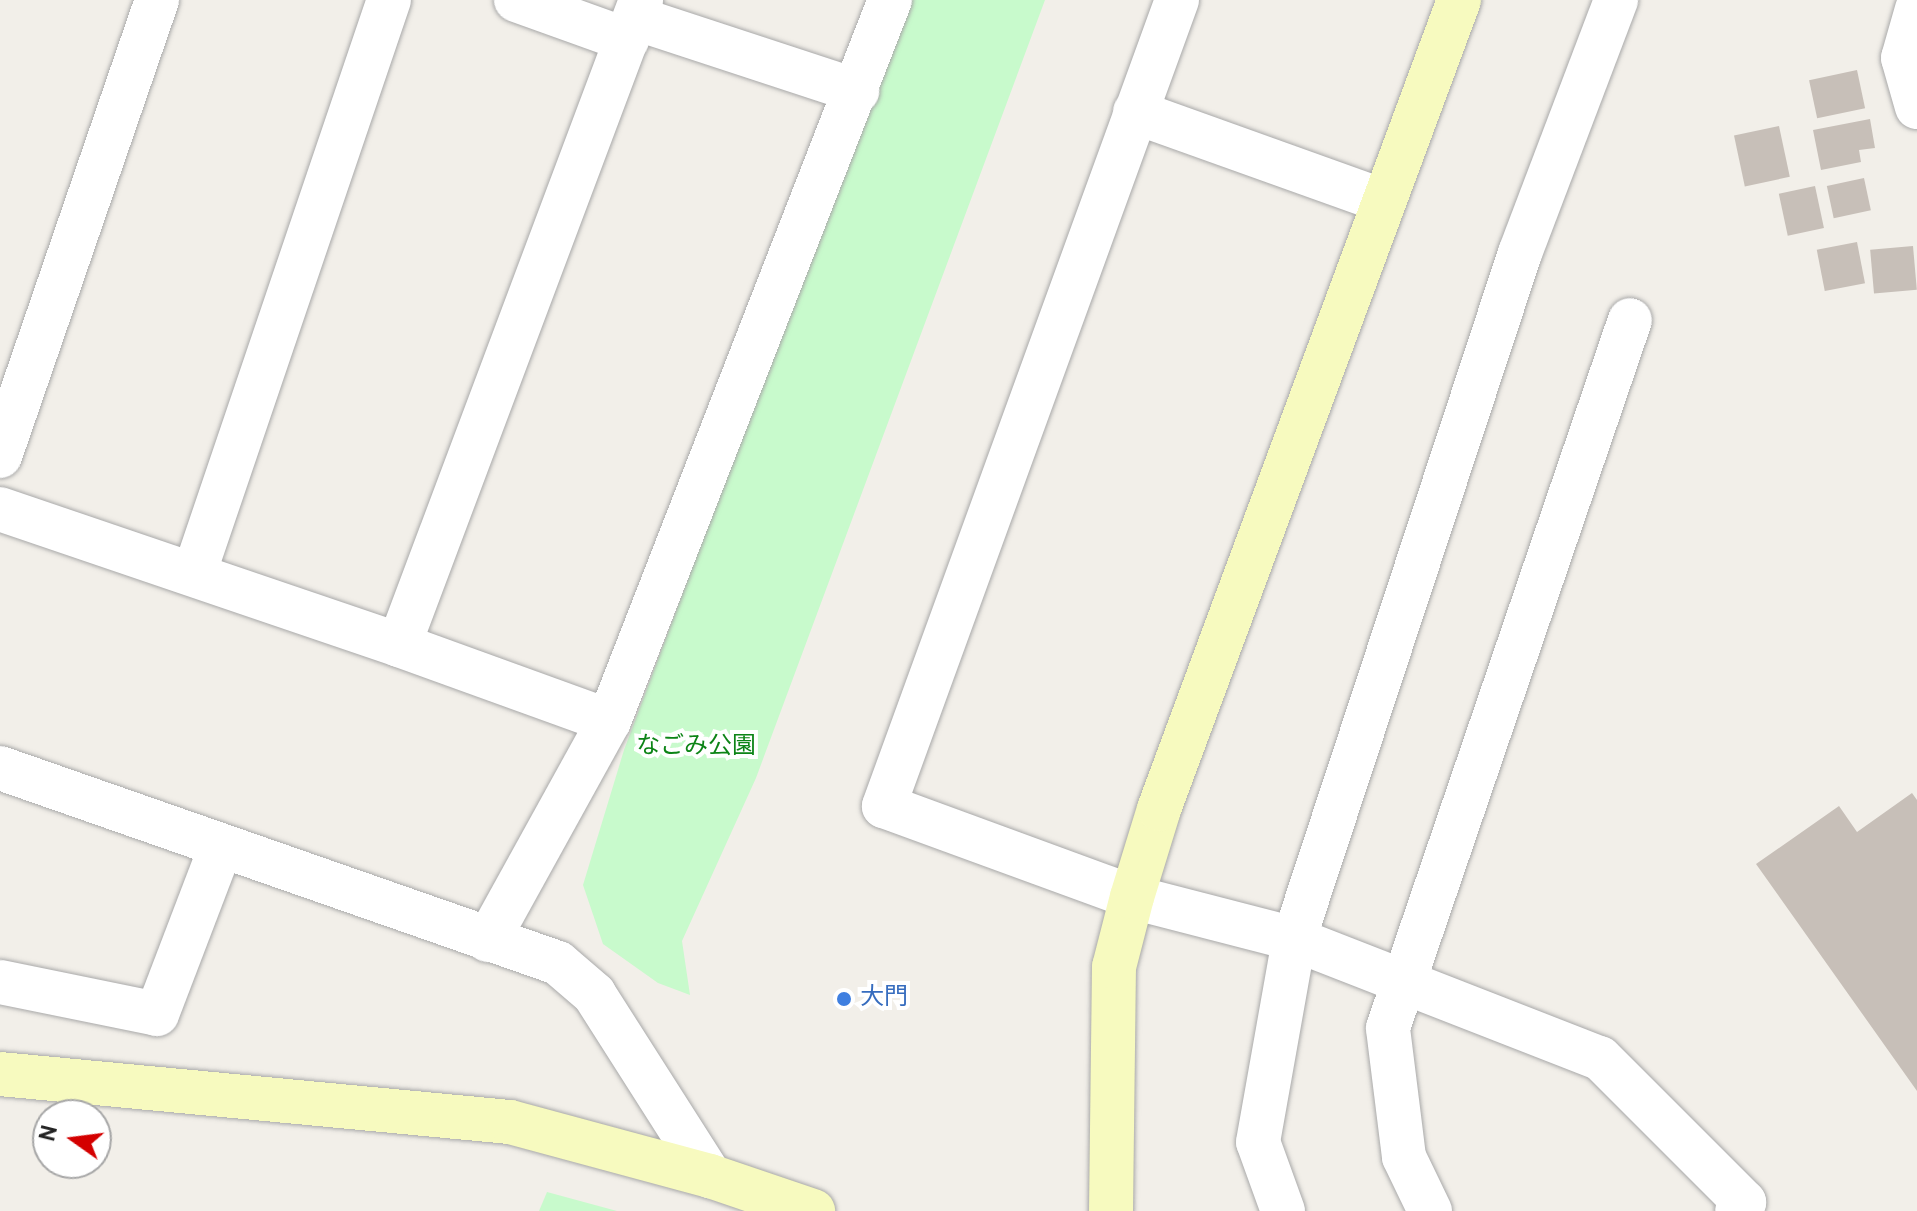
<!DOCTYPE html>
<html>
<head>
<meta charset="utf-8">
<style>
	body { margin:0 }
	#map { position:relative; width:1917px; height:1211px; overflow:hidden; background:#f2efe9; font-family:Overpass,"Noto Sans JP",sans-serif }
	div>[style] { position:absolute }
	.park>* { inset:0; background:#c8facc }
	.building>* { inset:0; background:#c7bfb8; transform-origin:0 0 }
	.roads { filter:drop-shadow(0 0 2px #a9a9a9) drop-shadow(0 0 2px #a9a9a9) }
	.street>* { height:44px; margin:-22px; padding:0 22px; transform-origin:22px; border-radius:22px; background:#fff }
	.secondary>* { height:44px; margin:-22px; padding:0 22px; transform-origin:22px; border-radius:22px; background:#f7fabf }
	.dots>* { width:22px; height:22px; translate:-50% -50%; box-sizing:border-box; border:4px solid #fff; border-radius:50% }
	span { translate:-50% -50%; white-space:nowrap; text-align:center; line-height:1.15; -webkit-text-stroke:8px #fff; paint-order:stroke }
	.park-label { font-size:24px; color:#0c8416 }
	.shop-label { font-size:24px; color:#366cbe }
	.left { translate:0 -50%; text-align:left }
	.north { position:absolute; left:32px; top:1099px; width:80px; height:80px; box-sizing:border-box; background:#fff; border:2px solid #a7a7a7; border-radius:50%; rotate:284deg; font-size:22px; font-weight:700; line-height:32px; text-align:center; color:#222 }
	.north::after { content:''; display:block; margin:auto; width:28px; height:36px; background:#d40000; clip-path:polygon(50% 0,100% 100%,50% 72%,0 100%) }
</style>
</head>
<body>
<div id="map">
	<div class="park">
		<div style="clip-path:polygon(905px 0,1045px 0,756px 778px,682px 941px,690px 995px,658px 983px,603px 944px,583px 885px,624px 750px)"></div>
		<div style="clip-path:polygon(547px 1192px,617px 1211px,539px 1211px)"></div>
	</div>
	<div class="building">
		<div style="left:1857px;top:70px;width:39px;height:49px;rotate:78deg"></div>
		<div style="clip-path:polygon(1870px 119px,1875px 148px,1859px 150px,1861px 162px,1821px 170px,1813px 130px)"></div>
		<div style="left:1779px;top:126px;width:52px;height:46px;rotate:78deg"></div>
		<div style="left:1864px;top:178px;width:33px;height:38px;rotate:78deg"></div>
		<div style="left:1815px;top:186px;width:43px;height:37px;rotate:78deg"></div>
		<div style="left:1857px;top:242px;width:42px;height:41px;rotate:79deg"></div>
		<div style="left:1913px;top:246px;width:44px;height:43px;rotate:85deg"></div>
		<div style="clip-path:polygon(1912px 793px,1917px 800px,1917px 1091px,1756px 864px,1839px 806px,1857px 832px)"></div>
	</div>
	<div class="roads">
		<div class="street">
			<div style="left:516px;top:0;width:118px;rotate:19.8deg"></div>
			<div style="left:1177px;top:0;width:858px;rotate:109.98deg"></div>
			<div style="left:884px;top:806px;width:264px;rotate:20.1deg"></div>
			<div style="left:1132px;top:897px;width:167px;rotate:14.5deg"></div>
			<div style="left:1294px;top:939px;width:328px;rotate:21.3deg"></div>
			<div style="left:1600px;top:1058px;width:204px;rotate:45deg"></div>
			<div style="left:1744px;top:1202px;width:11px;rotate:128deg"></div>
			<div style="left:1917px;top:9px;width:51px;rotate:105.9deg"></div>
			<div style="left:1903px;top:58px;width:51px;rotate:74.1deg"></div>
			<div style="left:635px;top:18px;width:234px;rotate:18.2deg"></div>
			<div style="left:1135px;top:112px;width:264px;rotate:19.7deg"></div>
			<div style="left:0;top:456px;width:482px;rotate:-71deg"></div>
			<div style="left:0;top:509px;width:422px;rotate:18.8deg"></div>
			<div style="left:399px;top:645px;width:223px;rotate:19.9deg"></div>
			<div style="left:194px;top:574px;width:606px;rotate:-71.24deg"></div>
			<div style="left:399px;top:645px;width:689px;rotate:-69.43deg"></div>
			<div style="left:0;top:768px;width:591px;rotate:19.26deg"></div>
			<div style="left:558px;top:963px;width:48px;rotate:40.7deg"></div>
			<div style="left:594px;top:994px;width:216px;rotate:57.5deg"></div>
			<div style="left:488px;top:940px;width:250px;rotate:-61.1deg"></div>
			<div style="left:609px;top:721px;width:774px;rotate:-68.71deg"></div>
			<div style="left:0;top:982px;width:160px;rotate:11.5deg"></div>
			<div style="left:157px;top:1014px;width:180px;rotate:-69.1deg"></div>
			<div style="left:1283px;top:1211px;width:73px;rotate:-109.9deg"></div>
			<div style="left:1258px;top:1142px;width:206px;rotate:-79.9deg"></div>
			<div style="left:1294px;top:939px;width:722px;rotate:-71.77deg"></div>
			<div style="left:1520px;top:253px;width:271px;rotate:-69.2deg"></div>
			<div style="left:1430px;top:1211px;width:60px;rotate:-115.7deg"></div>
			<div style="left:1404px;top:1157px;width:130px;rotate:-97.1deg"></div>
			<div style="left:1388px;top:1028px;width:748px;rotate:-71.13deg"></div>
		</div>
		<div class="secondary">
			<div style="left:0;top:1074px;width:512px;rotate:5.38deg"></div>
			<div style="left:510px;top:1122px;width:207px;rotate:15.1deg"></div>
			<div style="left:710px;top:1176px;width:109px;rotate:18.8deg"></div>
			<div style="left:1111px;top:1211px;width:244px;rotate:-89.3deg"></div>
			<div style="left:1114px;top:967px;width:72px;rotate:-75.6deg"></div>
			<div style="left:1132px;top:897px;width:92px;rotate:-72.9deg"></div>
			<div style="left:1159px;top:809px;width:863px;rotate:-69.65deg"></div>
		</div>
	</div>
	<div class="dots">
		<div style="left:844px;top:999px;background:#3f7fe0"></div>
	</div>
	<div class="park-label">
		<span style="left:696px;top:748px">なごみ公園</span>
	</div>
	<div class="shop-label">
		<span class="left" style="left:860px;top:999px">大門</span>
	</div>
	<div class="north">N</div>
</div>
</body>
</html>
